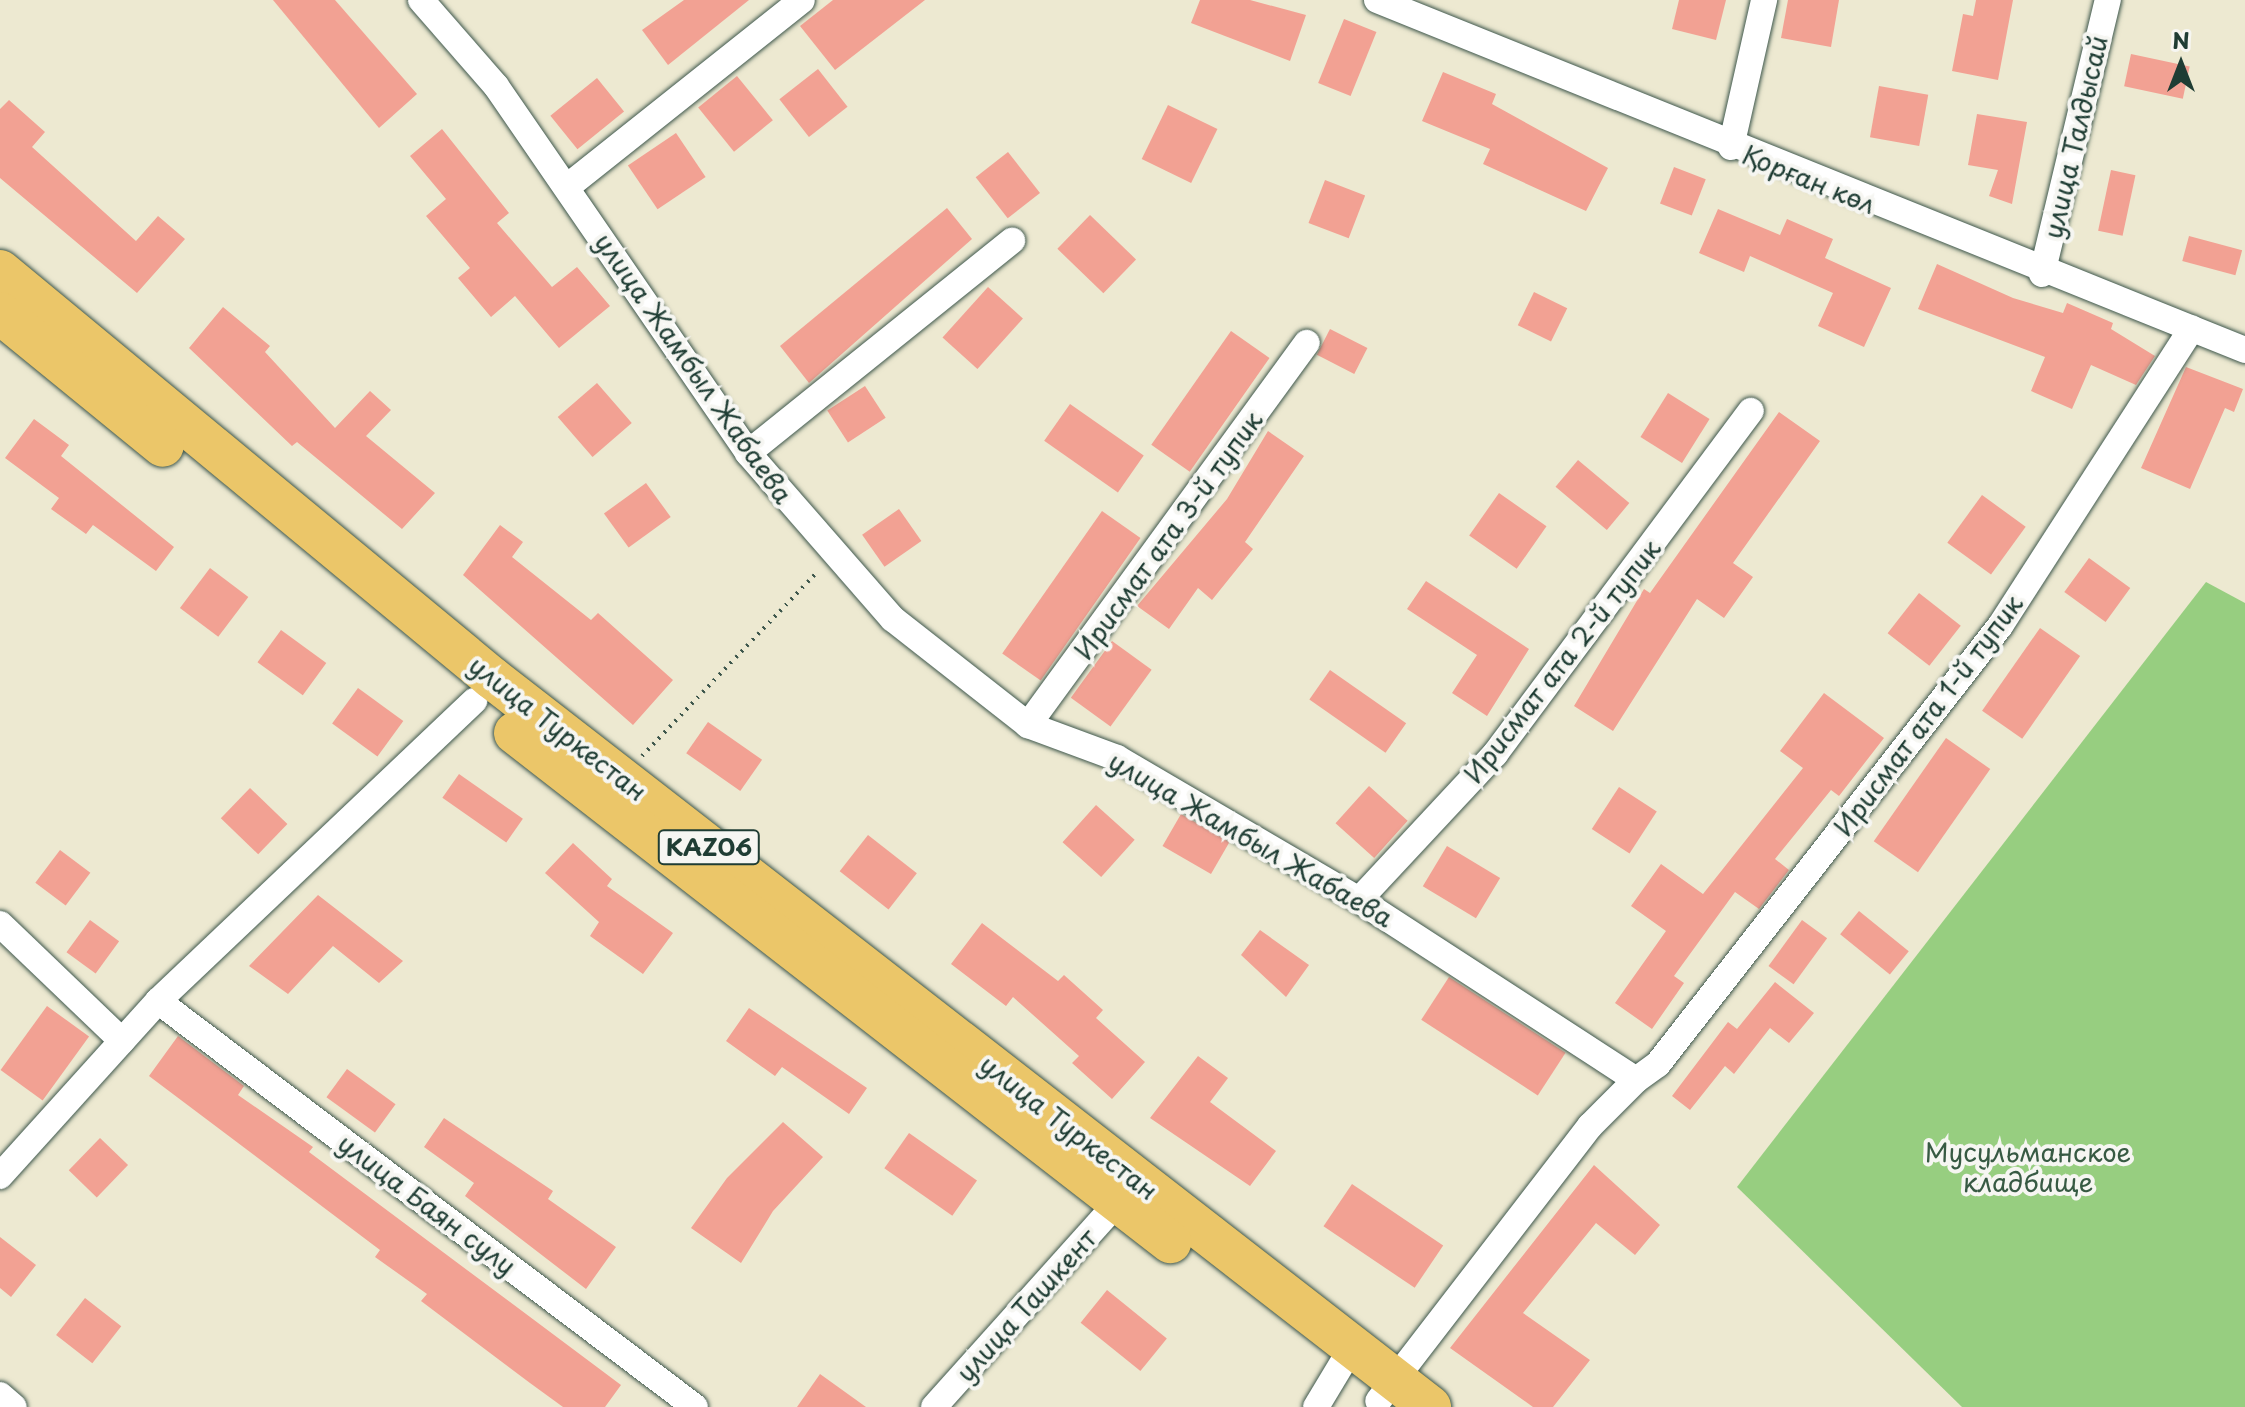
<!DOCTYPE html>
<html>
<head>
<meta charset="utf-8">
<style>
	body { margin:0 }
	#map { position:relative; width:2245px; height:1407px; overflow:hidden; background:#ede9d1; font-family:"Playpen Sans",sans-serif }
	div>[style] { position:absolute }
	.green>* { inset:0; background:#97ce80 }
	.building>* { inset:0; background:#f2a193; transform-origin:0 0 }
	.path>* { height:4px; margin-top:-2px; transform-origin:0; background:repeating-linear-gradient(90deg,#3e574c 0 2px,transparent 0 8px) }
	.roads { filter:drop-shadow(0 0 2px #3e574c) drop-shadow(0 0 2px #3e574c) }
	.minor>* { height:26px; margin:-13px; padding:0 13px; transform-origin:13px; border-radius:13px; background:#fff }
	.trunk>* { height:42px; margin:-21px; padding:0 21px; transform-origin:21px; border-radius:21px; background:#ebc669 }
	span { translate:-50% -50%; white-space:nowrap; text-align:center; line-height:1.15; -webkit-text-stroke:8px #f6f6f2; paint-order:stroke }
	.shield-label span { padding:2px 6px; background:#f6f6f2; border:2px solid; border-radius:6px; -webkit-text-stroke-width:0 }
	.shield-label { font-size:24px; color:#1f3d34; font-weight:700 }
	.street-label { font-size:26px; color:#1f3d34 }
	.park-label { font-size:26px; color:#375a43 }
	.north { position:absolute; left:2141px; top:24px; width:80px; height:80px; -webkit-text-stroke:6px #f6f6f2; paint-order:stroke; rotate:0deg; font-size:22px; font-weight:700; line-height:32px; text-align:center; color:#1f3d34 }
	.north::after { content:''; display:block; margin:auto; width:28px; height:36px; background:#1f3d34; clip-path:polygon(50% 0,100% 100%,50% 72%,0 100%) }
</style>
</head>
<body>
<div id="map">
	<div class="green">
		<div style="clip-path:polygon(2206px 582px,2245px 603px,2245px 1407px,1962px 1407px,1737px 1187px)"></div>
	</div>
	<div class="building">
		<div style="clip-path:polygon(273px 0,335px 0,417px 94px,379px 128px)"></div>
		<div style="clip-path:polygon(684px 0,749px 0,668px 65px,642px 30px)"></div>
		<div style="clip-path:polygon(833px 0,925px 0,835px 70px,800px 26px)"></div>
		<div style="clip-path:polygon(1200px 0,1250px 0,1306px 15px,1290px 61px,1191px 23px)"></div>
		<div style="clip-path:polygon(1679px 0,1726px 0,1716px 40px,1672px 29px)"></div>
		<div style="clip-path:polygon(1788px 0,1839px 0,1831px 47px,1781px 38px)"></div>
		<div style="clip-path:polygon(1976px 0,2013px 0,1998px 80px,1952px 71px,1963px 14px,1973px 16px)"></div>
		<div style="left:1344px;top:19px;width:35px;height:69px;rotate:22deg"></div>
		<div style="left:2131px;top:54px;width:60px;height:33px;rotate:12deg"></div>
		<div style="left:818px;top:69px;width:48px;height:49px;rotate:52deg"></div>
		<div style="clip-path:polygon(1443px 72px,1496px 94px,1492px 104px,1608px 168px,1586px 211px,1483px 164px,1490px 149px,1422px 121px)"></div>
		<div style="left:737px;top:76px;width:57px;height:50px;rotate:51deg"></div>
		<div style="left:597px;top:78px;width:43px;height:60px;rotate:51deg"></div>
		<div style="left:1879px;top:86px;width:50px;height:52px;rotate:10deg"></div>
		<div style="clip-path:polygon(9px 100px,45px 132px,32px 147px,136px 241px,158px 216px,185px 239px,137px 293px,0 178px,0 109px)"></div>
		<div style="left:1168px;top:105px;width:55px;height:60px;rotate:26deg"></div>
		<div style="clip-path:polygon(1977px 114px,2027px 122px,2012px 204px,1989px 196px,1998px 170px,1968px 165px)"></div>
		<div style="clip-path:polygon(442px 129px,509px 213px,497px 223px,552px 287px,577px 267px,610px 306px,559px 348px,515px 296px,491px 317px,458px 278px,470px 268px,426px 216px,446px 199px,410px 156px)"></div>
		<div style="left:676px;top:133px;width:53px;height:58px;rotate:56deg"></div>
		<div style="left:1008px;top:152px;width:52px;height:41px;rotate:52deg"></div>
		<div style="left:1674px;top:167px;width:34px;height:39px;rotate:21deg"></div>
		<div style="left:2111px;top:170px;width:25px;height:62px;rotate:12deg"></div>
		<div style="left:1325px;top:180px;width:43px;height:46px;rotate:21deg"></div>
		<div style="clip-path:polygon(947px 208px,972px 239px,809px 383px,780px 346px)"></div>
		<div style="clip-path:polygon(1718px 209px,1780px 235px,1787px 219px,1833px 239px,1825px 258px,1891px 288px,1864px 347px,1818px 326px,1833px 293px,1750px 256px,1744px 272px,1699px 253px)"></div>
		<div style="left:1090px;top:215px;width:64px;height:47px;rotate:44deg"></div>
		<div style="left:2189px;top:236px;width:55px;height:26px;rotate:15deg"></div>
		<div style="clip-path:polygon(1937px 264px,2013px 298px,2063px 313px,2067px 303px,2113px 323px,2111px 329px,2155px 356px,2136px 385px,2091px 365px,2072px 409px,2031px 391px,2045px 357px,1918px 309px)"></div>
		<div style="left:988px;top:287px;width:47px;height:68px;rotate:42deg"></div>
		<div style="left:1534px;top:292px;width:37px;height:37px;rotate:26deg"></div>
		<div style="clip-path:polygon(223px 307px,270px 346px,265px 352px,335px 428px,370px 391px,391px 410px,366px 436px,435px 493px,402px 529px,297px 442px,292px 446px,189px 348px)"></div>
		<div style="left:1330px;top:329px;width:42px;height:29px;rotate:27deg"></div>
		<div style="left:1231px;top:331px;width:47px;height:139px;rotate:35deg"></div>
		<div style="clip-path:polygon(2186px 367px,2243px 389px,2234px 412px,2225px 408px,2190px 489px,2141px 468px)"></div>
		<div style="left:597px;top:383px;width:53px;height:52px;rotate:49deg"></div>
		<div style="left:865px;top:386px;width:38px;height:45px;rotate:57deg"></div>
		<div style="left:1668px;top:393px;width:49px;height:52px;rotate:32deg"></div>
		<div style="left:1070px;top:404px;width:90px;height:45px;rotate:35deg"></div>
		<div style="clip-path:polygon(1779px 412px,1820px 441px,1733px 563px,1753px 577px,1724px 618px,1697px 599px,1613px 731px,1574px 706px,1644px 589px,1650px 593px)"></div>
		<div style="clip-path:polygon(34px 419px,69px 445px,61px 456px,174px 547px,156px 571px,93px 525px,86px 534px,51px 509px,59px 498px,5px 458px)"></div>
		<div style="clip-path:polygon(1268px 431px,1304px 456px,1245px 542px,1253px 549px,1212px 600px,1198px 588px,1169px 629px,1137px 606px,1227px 499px)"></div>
		<div style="left:1578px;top:460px;width:67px;height:35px;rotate:40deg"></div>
		<div style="left:646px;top:483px;width:42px;height:52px;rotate:54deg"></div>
		<div style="left:1499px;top:493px;width:58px;height:52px;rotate:35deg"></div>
		<div style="left:1982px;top:495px;width:54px;height:59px;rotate:36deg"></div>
		<div style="left:899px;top:509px;width:39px;height:45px;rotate:55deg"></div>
		<div style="left:1102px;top:511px;width:47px;height:174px;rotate:35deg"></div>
		<div style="clip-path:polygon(500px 525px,523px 542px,512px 557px,591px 620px,598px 613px,673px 680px,633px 725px,463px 575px)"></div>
		<div style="left:2089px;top:558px;width:51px;height:42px;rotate:36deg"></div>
		<div style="left:210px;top:568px;width:48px;height:50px;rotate:37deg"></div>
		<div style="clip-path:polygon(1426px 581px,1529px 649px,1487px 716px,1452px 693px,1477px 655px,1407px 609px)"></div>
		<div style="left:1919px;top:593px;width:53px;height:51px;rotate:38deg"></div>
		<div style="left:2040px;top:628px;width:49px;height:101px;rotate:35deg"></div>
		<div style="left:281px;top:630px;width:56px;height:40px;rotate:36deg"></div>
		<div style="left:1112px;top:641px;width:49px;height:70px;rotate:36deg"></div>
		<div style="left:1330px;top:670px;width:93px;height:36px;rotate:35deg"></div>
		<div style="left:358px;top:688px;width:56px;height:44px;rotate:36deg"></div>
		<div style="clip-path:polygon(1824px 693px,1884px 738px,1839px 796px,1831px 790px,1775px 859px,1789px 870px,1759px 909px,1735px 892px,1674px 976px,1684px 983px,1652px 1029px,1615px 1003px,1666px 931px,1631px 906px,1661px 864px,1703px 894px,1803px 768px,1780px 751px)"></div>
		<div style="left:708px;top:722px;width:66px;height:38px;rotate:35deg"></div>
		<div style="left:1946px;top:738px;width:54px;height:126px;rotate:35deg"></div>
		<div style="left:459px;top:774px;width:78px;height:29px;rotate:35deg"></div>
		<div style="left:1369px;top:786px;width:52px;height:50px;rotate:42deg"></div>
		<div style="left:1619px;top:787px;width:45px;height:50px;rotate:33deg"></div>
		<div style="left:250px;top:788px;width:52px;height:42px;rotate:44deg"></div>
		<div style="left:1096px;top:805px;width:52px;height:50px;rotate:42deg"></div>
		<div style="left:1181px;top:814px;width:56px;height:37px;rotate:30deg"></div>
		<div style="left:868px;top:835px;width:62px;height:46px;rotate:38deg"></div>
		<div style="clip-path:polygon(573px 843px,612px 879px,607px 886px,673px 933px,643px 974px,590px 936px,599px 922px,545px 873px)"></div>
		<div style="left:1447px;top:846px;width:62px;height:47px;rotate:31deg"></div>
		<div style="left:60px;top:850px;width:38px;height:41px;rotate:37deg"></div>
		<div style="clip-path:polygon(318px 895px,403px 961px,379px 983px,333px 946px,288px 994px,249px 966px)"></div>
		<div style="left:1859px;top:911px;width:64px;height:30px;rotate:39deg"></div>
		<div style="left:90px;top:920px;width:36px;height:40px;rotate:36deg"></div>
		<div style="left:1802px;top:920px;width:31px;height:57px;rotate:36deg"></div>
		<div style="clip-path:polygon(982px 923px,1058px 981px,1064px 975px,1103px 1010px,1096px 1018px,1145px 1062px,1112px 1099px,1072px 1063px,1079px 1056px,1013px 997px,1006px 1006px,951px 964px)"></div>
		<div style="clip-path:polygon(1260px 930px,1309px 965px,1286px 997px,1241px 955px)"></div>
		<div style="left:1449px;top:977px;width:139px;height:51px;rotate:33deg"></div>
		<div style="clip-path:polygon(1775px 982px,1814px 1013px,1789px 1043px,1770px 1028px,1734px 1074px,1725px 1066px,1690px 1110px,1672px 1096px,1728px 1022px,1737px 1029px)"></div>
		<div style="left:47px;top:1006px;width:52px;height:79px;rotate:36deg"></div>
		<div style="clip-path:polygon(749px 1008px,867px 1088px,849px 1114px,782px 1067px,775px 1076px,726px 1041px)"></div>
		<div style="clip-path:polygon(178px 1036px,244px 1086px,238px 1095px,313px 1147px,309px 1152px,621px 1385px,605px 1407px,563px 1407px,530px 1383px,421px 1301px,427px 1294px,375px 1257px,380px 1250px,149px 1076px)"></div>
		<div style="clip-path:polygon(1198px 1056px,1228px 1078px,1210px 1102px,1276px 1151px,1250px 1186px,1150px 1118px)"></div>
		<div style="left:347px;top:1069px;width:60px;height:35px;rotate:36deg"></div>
		<div style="clip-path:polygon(444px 1118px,553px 1191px,548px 1199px,616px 1247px,586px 1289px,465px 1196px,474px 1183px,424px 1147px)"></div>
		<div style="clip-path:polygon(783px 1122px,823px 1157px,773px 1211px,741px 1263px,691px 1228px,727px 1178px)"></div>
		<div style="left:909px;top:1133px;width:83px;height:43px;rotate:35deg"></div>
		<div style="left:100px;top:1138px;width:39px;height:45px;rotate:44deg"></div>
		<div style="clip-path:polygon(1594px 1165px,1660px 1225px,1635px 1255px,1596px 1223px,1523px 1313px,1590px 1360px,1553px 1407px,1533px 1407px,1450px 1348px)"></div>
		<div style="left:1352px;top:1184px;width:110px;height:51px;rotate:34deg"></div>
		<div style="clip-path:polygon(0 1237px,36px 1265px,11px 1297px,0 1288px)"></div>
		<div style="left:1107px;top:1290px;width:77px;height:42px;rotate:39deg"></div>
		<div style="left:85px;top:1298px;width:46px;height:47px;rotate:38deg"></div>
		<div style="clip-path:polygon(820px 1374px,866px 1407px,797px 1407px)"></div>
	</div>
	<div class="path">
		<div style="left:642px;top:756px;width:255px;rotate:-46.4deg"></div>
	</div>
	<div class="roads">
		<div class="minor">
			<div style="left:421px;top:0;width:114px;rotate:48.9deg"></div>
			<div style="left:496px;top:86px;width:445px;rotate:55.5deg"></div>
			<div style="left:748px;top:453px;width:220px;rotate:48.9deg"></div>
			<div style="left:893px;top:619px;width:172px;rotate:38.1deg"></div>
			<div style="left:1028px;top:725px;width:95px;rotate:20.3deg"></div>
			<div style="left:1117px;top:758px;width:281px;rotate:30.4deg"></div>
			<div style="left:1359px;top:900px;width:330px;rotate:33deg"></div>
			<div style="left:1636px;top:1080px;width:65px;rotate:135deg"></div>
			<div style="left:1590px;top:1126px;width:347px;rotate:127.6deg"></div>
			<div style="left:1377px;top:0;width:936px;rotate:21.96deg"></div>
			<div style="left:1731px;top:147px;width:151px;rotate:-77.3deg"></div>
			<div style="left:567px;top:187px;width:300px;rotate:-38.5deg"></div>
			<div style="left:2042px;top:274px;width:282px;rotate:-76.5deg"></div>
			<div style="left:748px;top:453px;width:339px;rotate:-38.8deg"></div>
			<div style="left:1028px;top:725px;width:473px;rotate:-53.9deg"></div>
			<div style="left:1359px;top:900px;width:200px;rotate:-47deg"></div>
			<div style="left:1495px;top:754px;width:428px;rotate:-53.3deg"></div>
			<div style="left:0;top:924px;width:169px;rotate:43.8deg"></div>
			<div style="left:158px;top:1001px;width:673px;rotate:37.09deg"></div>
			<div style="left:1636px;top:1080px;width:27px;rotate:-36deg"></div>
			<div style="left:1658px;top:1064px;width:556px;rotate:-52.02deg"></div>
			<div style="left:2000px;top:626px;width:354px;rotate:-57.2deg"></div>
			<div style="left:0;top:1176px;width:236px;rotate:-47.9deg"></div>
			<div style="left:158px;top:1001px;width:436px;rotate:-43.5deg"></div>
			<div style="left:0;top:1395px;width:18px;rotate:41deg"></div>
			<div style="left:934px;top:1407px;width:275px;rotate:-48.1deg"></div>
			<div style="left:1316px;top:1407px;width:70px;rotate:-59deg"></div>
		</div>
		<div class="trunk">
			<div style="left:0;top:271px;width:639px;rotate:39.6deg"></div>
			<div style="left:492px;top:678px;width:1188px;rotate:37.85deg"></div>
			<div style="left:0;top:313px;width:210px;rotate:39.2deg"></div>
			<div style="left:515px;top:733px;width:830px;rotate:37.85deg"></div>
		</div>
	</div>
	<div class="shield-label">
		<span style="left:709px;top:847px">KАZ06</span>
	</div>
	<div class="street-label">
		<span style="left:2075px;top:137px;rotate:-77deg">улица Талдысай</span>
		<span style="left:1809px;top:179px;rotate:22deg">Қорған көл</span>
		<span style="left:694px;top:368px;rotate:55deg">улица Жамбыл Жабаева</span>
		<span style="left:1168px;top:535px;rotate:-54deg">Ирисмат ата 3-й тупик</span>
		<span style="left:1562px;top:661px;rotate:-52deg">Ирисмат ата 2-й тупик</span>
		<span style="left:1928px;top:715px;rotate:-53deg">Ирисмат ата 1-й тупик</span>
		<span style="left:558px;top:728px;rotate:38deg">улица Туркестан</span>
		<span style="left:1251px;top:839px;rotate:30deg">улица Жамбыл Жабаева</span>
		<span style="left:1069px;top:1127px;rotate:38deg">улица Туркестан</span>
		<span style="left:427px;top:1204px;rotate:37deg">улица Баян сулу</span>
		<span style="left:1026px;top:1305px;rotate:-48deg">улица Ташкент</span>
	</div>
	<div class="park-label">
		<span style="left:2028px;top:1167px">Мусульманское<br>кладбище</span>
	</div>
	<div class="north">N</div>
</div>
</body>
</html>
